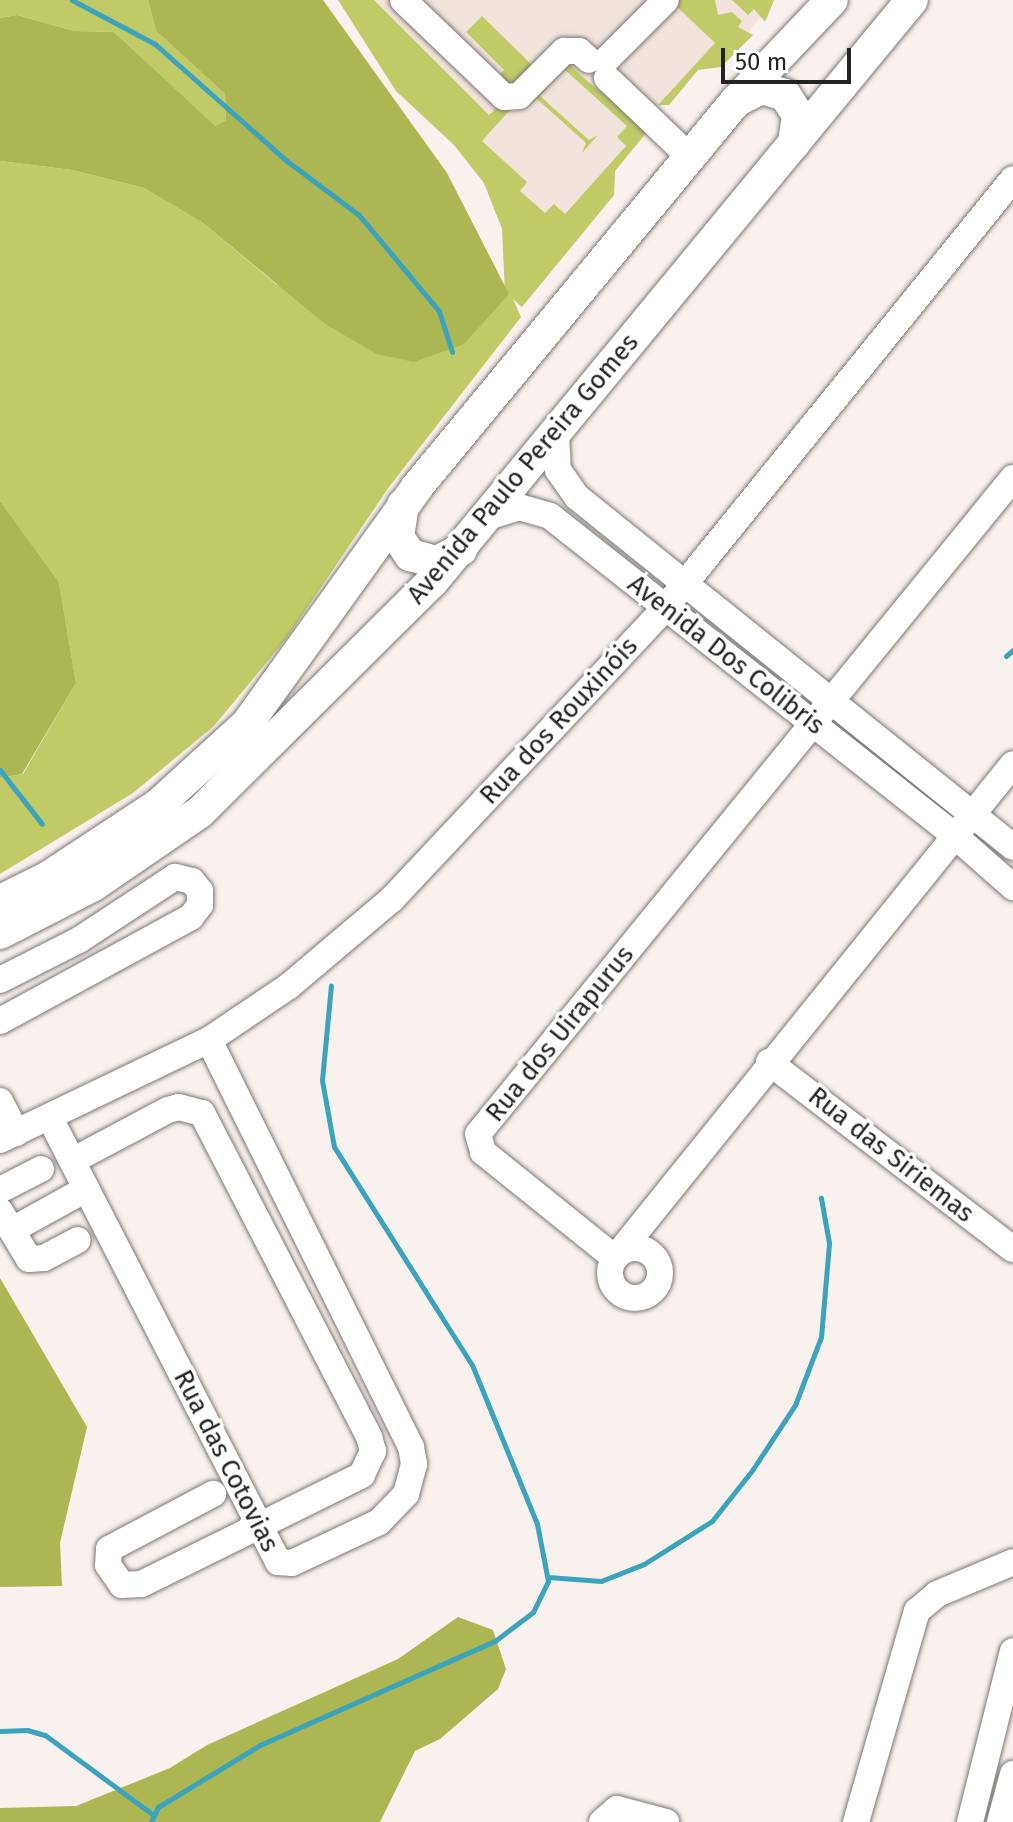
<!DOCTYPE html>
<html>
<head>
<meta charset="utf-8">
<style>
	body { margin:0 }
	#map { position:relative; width:1013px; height:1822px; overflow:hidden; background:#f8f1ee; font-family:"Fira Sans",sans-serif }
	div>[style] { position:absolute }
	.built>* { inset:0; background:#f2e3dd }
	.green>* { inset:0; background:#c0cb68 }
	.forest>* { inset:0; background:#acb753 }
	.stream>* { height:5px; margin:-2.5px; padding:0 2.5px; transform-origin:2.5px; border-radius:2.5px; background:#3ba3bd }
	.roads { filter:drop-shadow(0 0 2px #7d7774) drop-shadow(0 0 2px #7d7774) }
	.minor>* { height:26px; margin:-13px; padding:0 13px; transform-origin:13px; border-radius:13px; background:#fff }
	.minor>.ring { margin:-13px; padding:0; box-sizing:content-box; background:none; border:26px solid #fff; border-radius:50% }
	.major>* { height:32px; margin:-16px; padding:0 16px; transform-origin:16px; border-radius:16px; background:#fff }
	span { translate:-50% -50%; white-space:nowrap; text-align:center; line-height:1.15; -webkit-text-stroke:7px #fff; paint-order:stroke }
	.street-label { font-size:26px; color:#252321 }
	.scale { position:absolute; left:721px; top:48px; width:130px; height:36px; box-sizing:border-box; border:4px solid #252321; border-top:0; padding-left:10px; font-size:24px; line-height:28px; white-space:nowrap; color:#252321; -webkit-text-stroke:6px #fff; paint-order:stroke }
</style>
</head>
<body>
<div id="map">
	<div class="built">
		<div style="clip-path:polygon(338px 0,774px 0,768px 18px,760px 18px,749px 31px,753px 35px,721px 67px,698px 70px,669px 105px,658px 106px,645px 121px,647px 132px,615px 171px,614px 195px,522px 307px,505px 292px,502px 229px,484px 183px,454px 145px,396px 91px)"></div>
	</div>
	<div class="green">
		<div style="clip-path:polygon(0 0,148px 0,156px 31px,225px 94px,226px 122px,215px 127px,114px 32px,74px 31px,17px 15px,0 18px)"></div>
		<div style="clip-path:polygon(338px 0,374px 0,489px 115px,501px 104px,511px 109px,482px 141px,527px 182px,520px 191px,545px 213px,554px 204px,565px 214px,626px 146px,617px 137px,627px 126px,564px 69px,540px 96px,589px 140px,598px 135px,582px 153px,586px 143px,537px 99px,529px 104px,568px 64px,599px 91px,607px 91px,647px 132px,615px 171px,614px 195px,522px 307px,513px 299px,521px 317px,389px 487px,286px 639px,214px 726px,133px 793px,0 874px,0 778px,23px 774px,76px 683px,59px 582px,0 501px,0 161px,72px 170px,144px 188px,203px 223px,277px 285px,505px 292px,502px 229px,484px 183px,454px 145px,396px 91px)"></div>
		<div style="clip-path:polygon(678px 0,715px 0,718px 15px,732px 12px,742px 21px,738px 27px,753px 35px,721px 67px,698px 70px,669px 105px,658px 105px,715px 43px,674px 4px)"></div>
		<div style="clip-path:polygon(732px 0,774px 0,765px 22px,754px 9px,748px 15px)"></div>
		<div style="clip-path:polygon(482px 16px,534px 67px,512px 88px,497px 77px,504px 70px,466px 32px)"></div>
	</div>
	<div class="forest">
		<div style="clip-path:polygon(148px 0,323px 0,447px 173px,509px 294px,464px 344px,414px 362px,377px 354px,325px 324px,203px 223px,144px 188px,72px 170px,0 161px,0 18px,17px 15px,74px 31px,114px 32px,215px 126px,226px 121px,225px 94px,156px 31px)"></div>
		<div style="clip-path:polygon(0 501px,59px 582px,76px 683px,22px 774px,0 778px)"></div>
		<div style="clip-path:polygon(0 1278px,87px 1427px,60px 1543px,62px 1586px,0 1587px)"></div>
		<div style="clip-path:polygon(458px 1617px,493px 1630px,506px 1669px,498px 1689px,440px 1739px,415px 1751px,380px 1822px,0 1822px,0 1808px,76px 1806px,170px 1768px,207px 1745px,398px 1659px)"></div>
	</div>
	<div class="stream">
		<div style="left:72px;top:0;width:94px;rotate:27.9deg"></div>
		<div style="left:155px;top:44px;width:176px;rotate:41.6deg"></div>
		<div style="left:287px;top:161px;width:90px;rotate:36.9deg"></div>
		<div style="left:359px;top:215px;width:125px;rotate:50.2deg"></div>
		<div style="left:439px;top:311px;width:43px;rotate:72.4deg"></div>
		<div style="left:1006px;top:656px;width:9px;rotate:-41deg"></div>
		<div style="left:0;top:770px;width:68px;rotate:52.1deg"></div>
		<div style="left:548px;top:1577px;width:53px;rotate:4.3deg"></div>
		<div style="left:601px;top:1581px;width:46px;rotate:-21.6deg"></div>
		<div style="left:644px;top:1564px;width:80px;rotate:-32.3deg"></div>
		<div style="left:712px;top:1521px;width:66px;rotate:-51.7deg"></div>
		<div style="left:753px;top:1469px;width:77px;rotate:-56.7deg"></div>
		<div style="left:795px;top:1405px;width:73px;rotate:-69.1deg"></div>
		<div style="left:821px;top:1337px;width:94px;rotate:-85.1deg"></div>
		<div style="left:829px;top:1243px;width:46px;rotate:-100.1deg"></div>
		<div style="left:0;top:1731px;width:27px;rotate:-2deg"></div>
		<div style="left:27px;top:1730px;width:19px;rotate:16deg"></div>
		<div style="left:45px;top:1735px;width:133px;rotate:36.4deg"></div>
		<div style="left:151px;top:1822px;width:17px;rotate:-65deg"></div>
		<div style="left:158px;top:1807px;width:119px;rotate:-31.3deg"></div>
		<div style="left:260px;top:1745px;width:257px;rotate:-23.9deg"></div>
		<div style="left:495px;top:1641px;width:48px;rotate:-37.3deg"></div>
		<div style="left:533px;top:1612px;width:34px;rotate:-64deg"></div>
		<div style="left:548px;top:1581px;width:58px;rotate:-100.9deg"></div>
		<div style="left:537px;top:1524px;width:172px;rotate:-112.2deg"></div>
		<div style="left:472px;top:1365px;width:258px;rotate:-122.3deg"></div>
		<div style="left:334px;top:1147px;width:68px;rotate:-100.2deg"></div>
		<div style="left:322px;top:1080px;width:95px;rotate:-84.6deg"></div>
	</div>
	<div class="roads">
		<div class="minor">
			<div style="left:403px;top:0;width:140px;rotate:43.8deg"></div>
			<div style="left:504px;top:97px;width:15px;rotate:-4deg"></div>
			<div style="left:519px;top:96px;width:64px;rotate:-45deg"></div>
			<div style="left:564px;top:51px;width:15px"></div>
			<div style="left:579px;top:51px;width:13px;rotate:42deg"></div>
			<div style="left:607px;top:59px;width:83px;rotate:-45deg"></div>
			<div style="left:607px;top:78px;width:115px;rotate:43.6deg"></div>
			<div style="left:556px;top:434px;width:36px;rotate:87deg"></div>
			<div style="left:558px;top:470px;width:33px;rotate:55deg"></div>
			<div style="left:577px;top:497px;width:559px;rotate:38.76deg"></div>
			<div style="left:1013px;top:478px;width:846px;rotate:129.2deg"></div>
			<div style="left:478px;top:1134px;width:19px;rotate:74deg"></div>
			<div style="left:483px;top:1152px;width:169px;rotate:38.8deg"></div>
			<div style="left:615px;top:1258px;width:634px;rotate:-51.14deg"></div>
			<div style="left:487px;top:517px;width:34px;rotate:-17deg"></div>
			<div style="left:519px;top:507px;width:32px;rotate:16deg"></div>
			<div style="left:550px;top:516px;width:515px;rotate:38.29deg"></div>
			<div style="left:954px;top:835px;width:79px;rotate:41.4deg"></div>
			<div style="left:0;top:980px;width:89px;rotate:-26.9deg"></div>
			<div style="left:79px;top:940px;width:115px;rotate:-33.3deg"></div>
			<div style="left:175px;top:877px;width:17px;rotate:13deg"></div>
			<div style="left:192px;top:881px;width:13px;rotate:51deg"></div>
			<div style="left:200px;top:891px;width:14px;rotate:90deg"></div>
			<div style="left:200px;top:905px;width:15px;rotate:127deg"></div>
			<div style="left:191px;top:917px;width:217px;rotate:151.4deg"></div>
			<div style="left:769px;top:1062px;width:307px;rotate:37.5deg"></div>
			<div style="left:0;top:1101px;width:36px;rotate:63deg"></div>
			<div style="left:51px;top:1120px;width:497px;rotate:62.8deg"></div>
			<div style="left:278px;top:1562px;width:14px;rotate:4deg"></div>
			<div style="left:292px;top:1563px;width:96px;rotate:-25.2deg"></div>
			<div style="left:379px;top:1522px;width:39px;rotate:-46deg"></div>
			<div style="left:406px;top:1494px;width:31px;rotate:-75deg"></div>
			<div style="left:414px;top:1464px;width:17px;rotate:-100deg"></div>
			<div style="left:411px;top:1447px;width:454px;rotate:-116.4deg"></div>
			<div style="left:0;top:1140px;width:232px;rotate:-25.6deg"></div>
			<div style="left:209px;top:1040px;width:97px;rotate:-34deg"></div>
			<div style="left:289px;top:986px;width:135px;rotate:-40.2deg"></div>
			<div style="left:392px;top:899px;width:399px;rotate:-46.8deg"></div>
			<div style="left:665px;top:608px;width:552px;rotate:-50.95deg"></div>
			<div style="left:72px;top:1161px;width:109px;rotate:-28deg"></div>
			<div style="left:168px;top:1110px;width:11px;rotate:-15deg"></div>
			<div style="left:179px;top:1107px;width:24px;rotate:15deg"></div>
			<div style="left:202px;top:1113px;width:365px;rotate:62.7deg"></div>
			<div style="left:369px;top:1437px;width:15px;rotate:74deg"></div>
			<div style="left:373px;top:1451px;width:26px;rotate:115deg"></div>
			<div style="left:362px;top:1475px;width:246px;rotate:153.7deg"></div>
			<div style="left:141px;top:1584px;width:19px;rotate:177deg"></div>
			<div style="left:122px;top:1585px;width:24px;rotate:-125deg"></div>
			<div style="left:108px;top:1565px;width:16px;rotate:-86deg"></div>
			<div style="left:109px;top:1549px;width:118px;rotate:-27.9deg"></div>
			<div style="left:0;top:1190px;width:46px;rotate:-27.1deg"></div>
			<div style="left:0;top:1211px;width:56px;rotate:58.9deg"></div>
			<div style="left:29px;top:1259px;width:15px;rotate:-4deg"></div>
			<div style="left:44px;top:1258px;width:38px;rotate:-28deg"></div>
			<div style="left:12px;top:1230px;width:85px;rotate:-29deg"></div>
			<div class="ring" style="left:610px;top:1248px;width:24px;height:24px"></div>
			<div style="left:602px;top:1822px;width:20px;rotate:-41deg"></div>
			<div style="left:617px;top:1809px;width:51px;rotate:14.9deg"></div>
			<div style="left:856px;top:1822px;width:220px;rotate:-73.9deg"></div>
			<div style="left:917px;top:1611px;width:26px;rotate:-40deg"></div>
			<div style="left:937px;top:1594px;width:82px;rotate:-22.8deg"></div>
			<div style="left:970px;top:1822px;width:176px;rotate:-75.9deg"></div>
			<div style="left:1000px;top:1822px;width:50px;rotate:-74.8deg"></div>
		</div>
		<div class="major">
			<div style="left:736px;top:101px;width:29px;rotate:-27deg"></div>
			<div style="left:762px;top:88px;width:24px;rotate:17deg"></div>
			<div style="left:785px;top:95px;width:24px;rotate:57deg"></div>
			<div style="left:798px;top:115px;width:29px;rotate:98deg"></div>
			<div style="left:403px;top:505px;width:32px;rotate:99deg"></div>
			<div style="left:398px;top:537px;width:22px;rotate:56deg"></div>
			<div style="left:410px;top:555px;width:28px;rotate:15deg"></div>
			<div style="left:437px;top:562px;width:27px;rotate:-27deg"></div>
			<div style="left:0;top:901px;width:52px;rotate:-26.1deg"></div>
			<div style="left:47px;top:878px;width:133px;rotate:-33.3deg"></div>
			<div style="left:158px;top:805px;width:120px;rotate:-42.3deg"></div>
			<div style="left:247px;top:724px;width:292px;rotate:-54.3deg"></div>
			<div style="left:417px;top:487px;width:501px;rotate:-50.43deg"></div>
			<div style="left:736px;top:101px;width:139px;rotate:-46.5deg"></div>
			<div style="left:0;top:933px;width:103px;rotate:-27.1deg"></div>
			<div style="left:92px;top:886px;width:131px;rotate:-34.4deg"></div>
			<div style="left:200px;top:812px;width:327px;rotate:-44.8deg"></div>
			<div style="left:432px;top:582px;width:754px;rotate:-50.49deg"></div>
		</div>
	</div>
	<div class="street-label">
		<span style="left:523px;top:469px;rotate:-50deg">Avenida Paulo Pereira Gomes</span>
		<span style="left:726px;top:655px;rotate:38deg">Avenida Dos Colibris</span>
		<span style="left:559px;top:721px;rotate:-47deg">Rua dos Rouxinóis</span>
		<span style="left:560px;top:1034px;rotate:-51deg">Rua dos Uirapurus</span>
		<span style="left:891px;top:1155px;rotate:38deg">Rua das Siriemas</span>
		<span style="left:226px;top:1461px;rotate:63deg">Rua das Cotovias</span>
	</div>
	<div class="scale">50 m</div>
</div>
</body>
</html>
